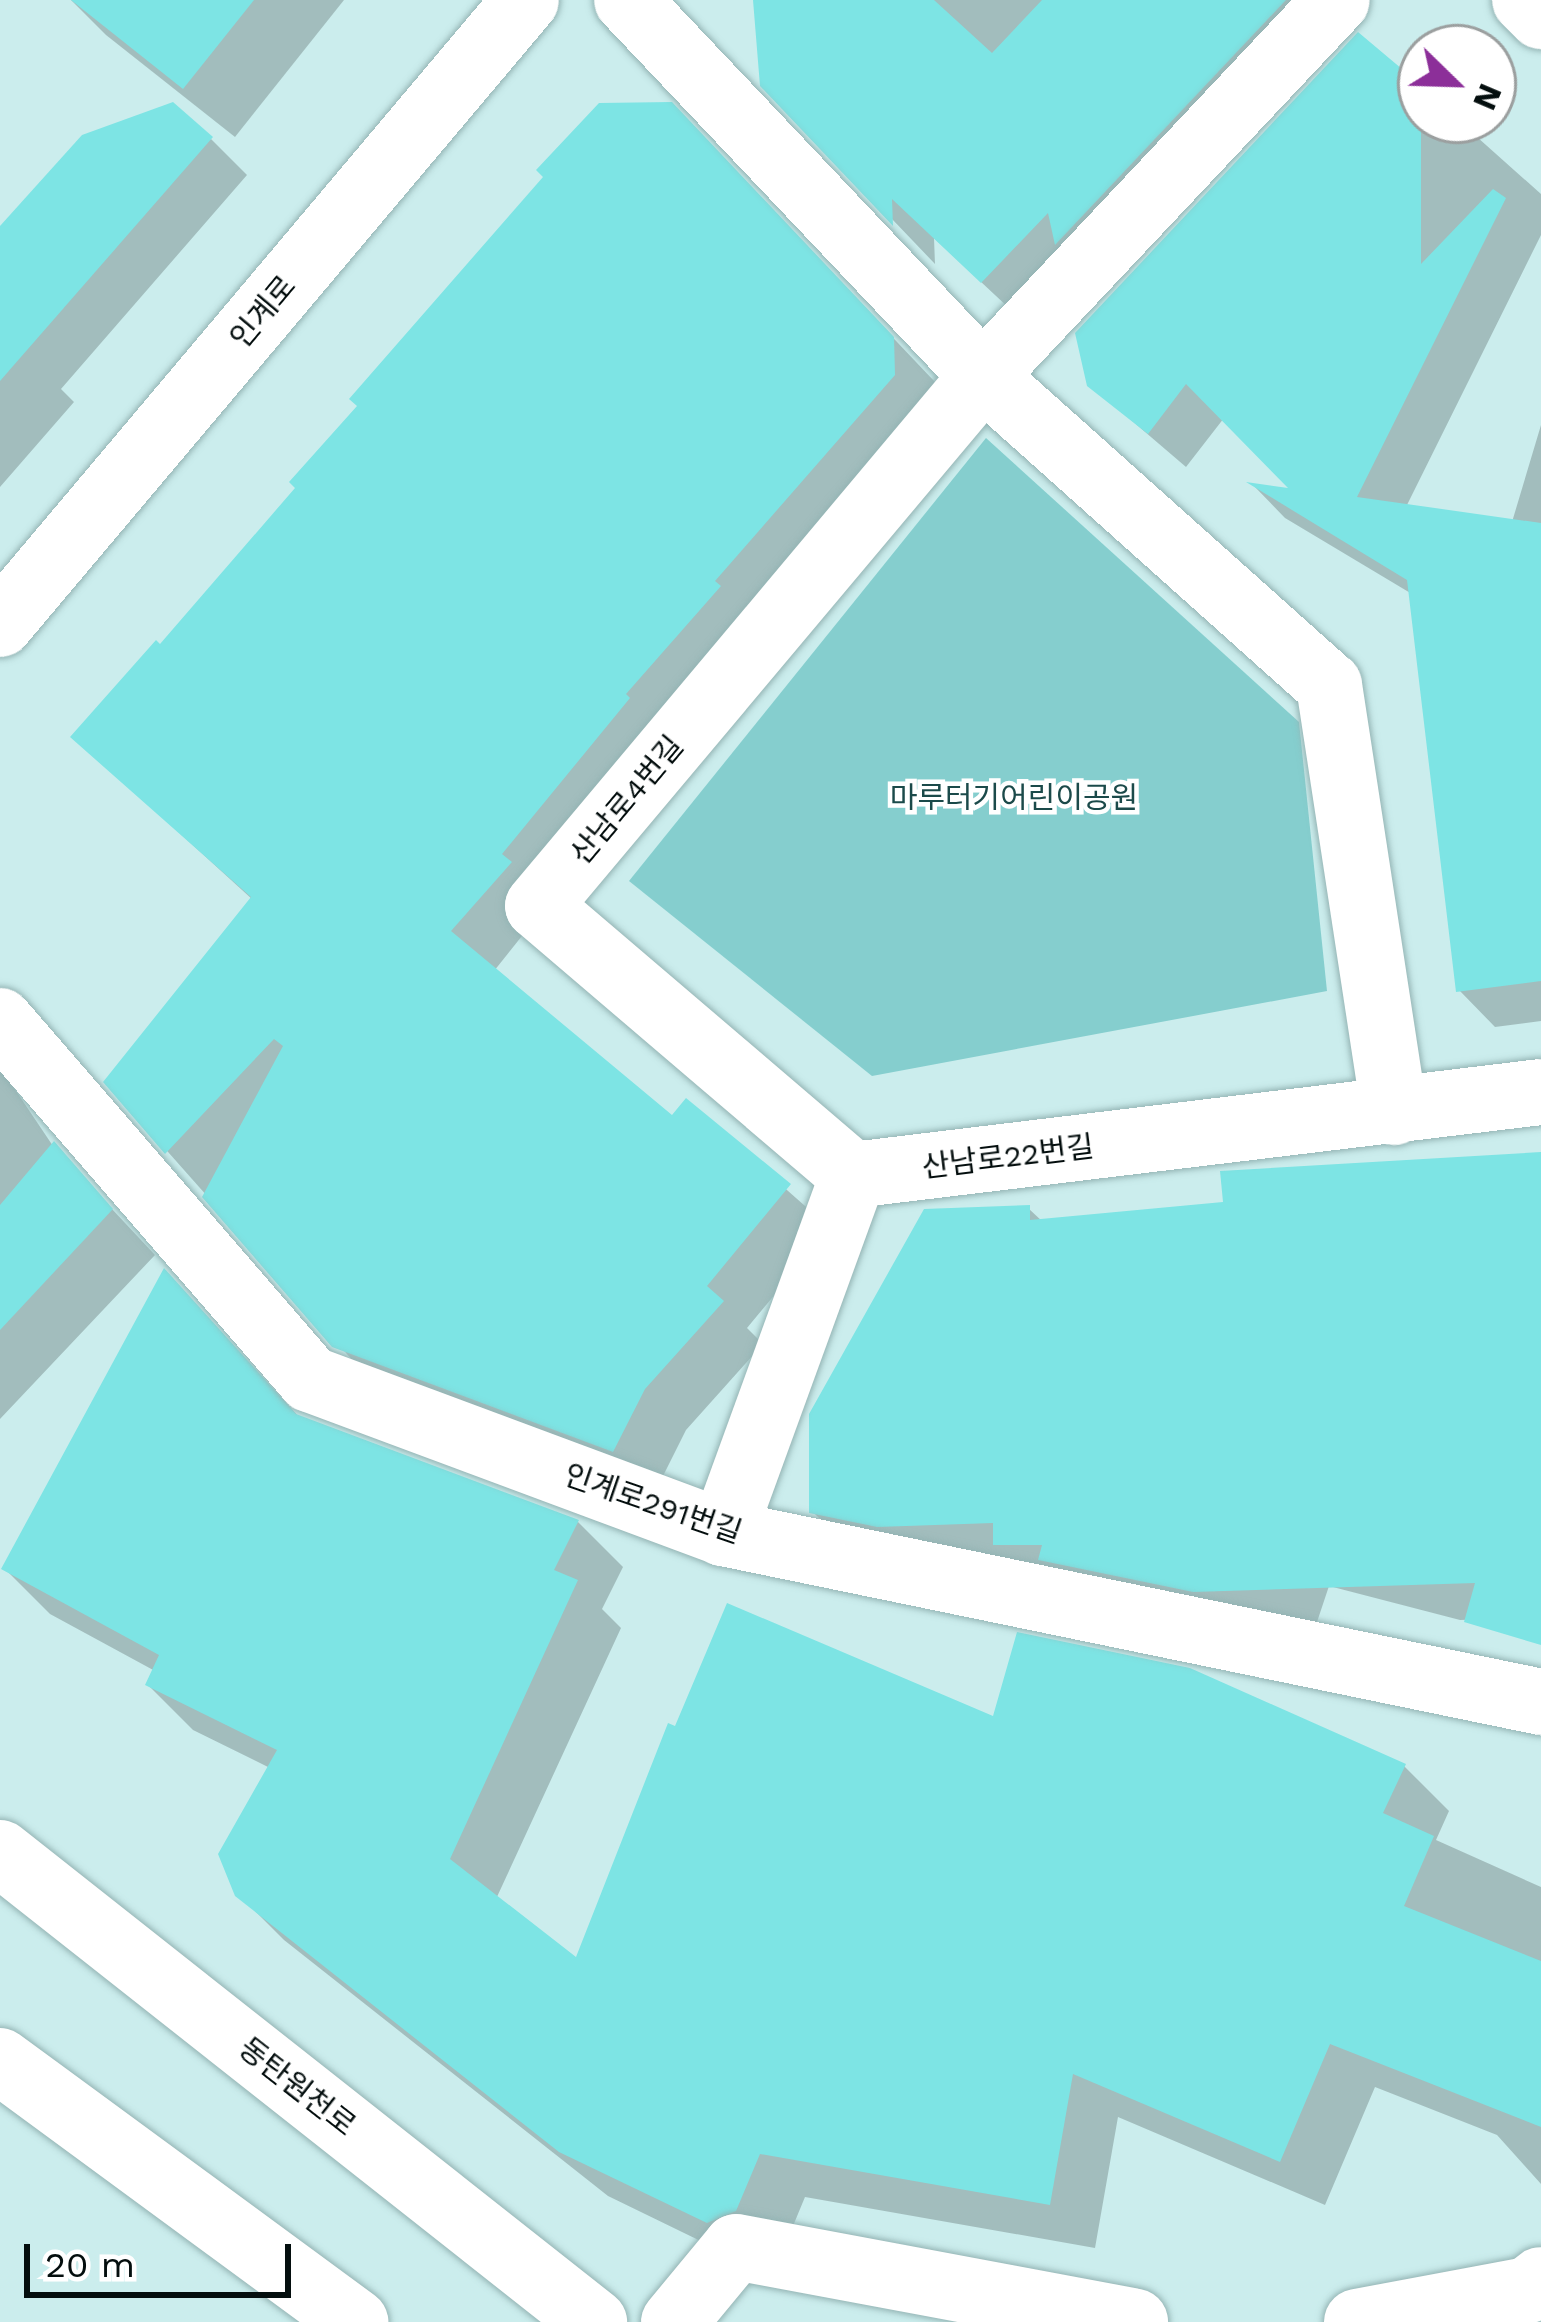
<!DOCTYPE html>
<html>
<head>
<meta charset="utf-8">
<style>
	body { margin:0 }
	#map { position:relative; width:1541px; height:2322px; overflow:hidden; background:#cbeded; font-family:"Work Sans","Noto Sans KR",sans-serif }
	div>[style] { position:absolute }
	.green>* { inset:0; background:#85cece }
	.shadow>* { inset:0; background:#0003 }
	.building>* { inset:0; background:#7de4e4 }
	.roads { filter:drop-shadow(0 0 3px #94b4b4) drop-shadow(0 0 3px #94b4b4) }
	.minor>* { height:66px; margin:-33px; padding:0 33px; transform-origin:33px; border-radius:33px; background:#fff }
	.tertiary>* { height:66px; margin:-33px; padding:0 33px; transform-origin:33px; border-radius:33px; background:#fff }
	.secondary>* { height:66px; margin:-33px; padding:0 33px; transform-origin:33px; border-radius:33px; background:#fff }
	span { translate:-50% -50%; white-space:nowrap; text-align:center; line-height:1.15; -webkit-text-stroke:9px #fff; paint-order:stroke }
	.street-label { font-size:30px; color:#040e0e }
	.park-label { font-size:30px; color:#1b4a4a }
	.north { position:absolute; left:1397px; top:24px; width:120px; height:120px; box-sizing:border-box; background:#fff; border:3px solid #9b9f9f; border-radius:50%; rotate:113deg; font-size:33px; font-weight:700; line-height:48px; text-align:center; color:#040e0e }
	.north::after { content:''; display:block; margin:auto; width:42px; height:54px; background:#8c2f99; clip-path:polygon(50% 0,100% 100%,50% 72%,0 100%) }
	.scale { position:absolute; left:24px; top:2244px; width:267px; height:54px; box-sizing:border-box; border:6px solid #040e0e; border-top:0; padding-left:15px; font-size:36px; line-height:42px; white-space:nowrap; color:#040e0e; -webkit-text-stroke:9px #fff; paint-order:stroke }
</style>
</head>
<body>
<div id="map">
	<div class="green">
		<div style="clip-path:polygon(986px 438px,1299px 722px,1327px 991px,872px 1076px,629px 881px)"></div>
	</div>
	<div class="shadow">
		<div style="clip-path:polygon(71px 0,344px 0,235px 137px,106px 35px)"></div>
		<div style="clip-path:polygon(756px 0,1327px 0,1026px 324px,934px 238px,935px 264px,763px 84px)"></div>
		<div style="clip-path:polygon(1421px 120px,1458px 120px,1541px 194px,1541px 235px,1406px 507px,1512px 522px,1541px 425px,1541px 1021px,1495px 1027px,1459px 990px,1412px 594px,1285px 518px,1254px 486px,1297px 492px,1224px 418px,1186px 467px,1089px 384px)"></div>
		<div style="clip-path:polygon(211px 139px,247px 175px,61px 389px,74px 402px,0 487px,0 276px)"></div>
		<div style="clip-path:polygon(713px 148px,935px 382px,935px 417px,494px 971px,672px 1120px,687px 1102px,830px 1228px,747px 1328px,763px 1344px,686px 1430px,655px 1492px,377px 1388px,106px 1082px,253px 900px,74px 737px,161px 648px)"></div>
		<div style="clip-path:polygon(0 1067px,53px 1146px,155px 1255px,0 1419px)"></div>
		<div style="clip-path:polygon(1541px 1155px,1541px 1641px,1497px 1619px,1460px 1620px,1329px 1586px,1316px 1625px,849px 1548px,812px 1511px,809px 1420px,925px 1212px,1028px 1208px,1043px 1222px,1227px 1205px)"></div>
		<div style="clip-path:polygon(165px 1273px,301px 1419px,578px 1522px,623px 1567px,602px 1609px,621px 1628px,496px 1899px,577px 1962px,995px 1720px,1404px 1766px,1449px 1811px,1436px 1840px,1541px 1887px,1541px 2184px,1497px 2135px,1375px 2087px,1325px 2205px,1118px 2117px,1095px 2248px,805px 2197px,781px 2255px,754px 2267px,608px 2196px,284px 1940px,238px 1894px,270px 1768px,193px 1730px,148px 1685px,155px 1671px,50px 1614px,5px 1569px)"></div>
	</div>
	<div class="building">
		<div style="clip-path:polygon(71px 0,254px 0,183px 89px)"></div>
		<div style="clip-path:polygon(753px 0,934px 0,992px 53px,1042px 0,1286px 0,1055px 245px,1048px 213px,981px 283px,892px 199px,893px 226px,760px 86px)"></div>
		<div style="clip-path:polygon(1358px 32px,1421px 85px,1421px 264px,1493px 189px,1506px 198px,1357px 497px,1541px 523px,1541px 981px,1456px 992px,1407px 580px,1246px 482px,1288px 488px,1186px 384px,1148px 434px,1087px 386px,1075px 333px)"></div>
		<div style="clip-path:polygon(173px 102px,213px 137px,0 381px,0 226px,82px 135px)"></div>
		<div style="clip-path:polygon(672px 102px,894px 337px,895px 375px,715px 581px,721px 586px,626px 694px,630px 698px,502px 854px,512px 862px,451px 931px,672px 1115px,686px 1098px,791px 1184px,707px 1286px,724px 1301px,645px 1389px,613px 1452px,332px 1347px,202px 1197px,283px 1046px,274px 1039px,165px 1154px,103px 1082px,251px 897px,70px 737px,156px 640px,160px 644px,295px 488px,289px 482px,357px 406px,349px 399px,543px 177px,536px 170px,599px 103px)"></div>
		<div style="clip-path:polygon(54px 1141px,113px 1209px,0 1330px,0 1205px)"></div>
		<div style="clip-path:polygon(1541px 1152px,1541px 1645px,1464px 1622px,1475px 1583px,1193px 1592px,1038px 1560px,1042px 1545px,993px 1545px,993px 1523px,877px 1527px,809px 1513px,809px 1414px,924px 1209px,1030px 1205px,1030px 1220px,1223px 1202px,1220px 1171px)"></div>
		<div style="clip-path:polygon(164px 1268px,296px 1414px,579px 1520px,554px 1570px,578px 1580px,450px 1859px,576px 1957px,668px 1723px,675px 1726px,727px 1603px,993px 1716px,1017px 1632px,1190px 1668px,1406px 1764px,1383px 1813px,1434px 1836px,1404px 1906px,1541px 1961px,1541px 2127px,1330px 2044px,1280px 2162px,1073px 2074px,1050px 2205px,760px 2154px,736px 2211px,707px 2223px,559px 2152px,235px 1896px,218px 1854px,277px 1750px,145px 1685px,159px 1655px,1px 1569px)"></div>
	</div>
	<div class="roads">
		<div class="minor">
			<div style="left:627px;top:0;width:518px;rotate:46.57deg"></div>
			<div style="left:983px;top:376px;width:464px;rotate:41.8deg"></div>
			<div style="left:1329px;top:685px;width:432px;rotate:81.3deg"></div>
			<div style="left:1525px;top:0;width:23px;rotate:45deg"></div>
			<div style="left:0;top:1021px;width:474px;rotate:49.1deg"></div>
			<div style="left:310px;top:1379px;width:441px;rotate:20.4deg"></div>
			<div style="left:723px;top:1533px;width:835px;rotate:11.67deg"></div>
			<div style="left:853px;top:1175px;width:414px;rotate:-139.5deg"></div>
			<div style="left:538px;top:906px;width:692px;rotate:-49.98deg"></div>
			<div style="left:983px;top:376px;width:516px;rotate:-46.73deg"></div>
			<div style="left:723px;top:1533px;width:381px;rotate:-70deg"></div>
			<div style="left:853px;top:1175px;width:693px;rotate:-6.88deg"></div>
			<div style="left:674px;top:2322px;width:97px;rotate:-50.4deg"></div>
			<div style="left:736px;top:2247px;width:406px;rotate:10.6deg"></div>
			<div style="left:1357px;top:2322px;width:174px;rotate:-10.6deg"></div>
			<div style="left:1528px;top:2290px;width:16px;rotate:-38deg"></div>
		</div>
		<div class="tertiary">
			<div style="left:0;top:624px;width:816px;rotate:-49.87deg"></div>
		</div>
		<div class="secondary">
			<div style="left:0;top:1853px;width:757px;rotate:38.29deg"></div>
			<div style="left:0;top:2061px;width:441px;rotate:36.3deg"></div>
		</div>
	</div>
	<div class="street-label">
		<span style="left:263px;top:312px;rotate:-50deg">인계로</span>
		<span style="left:627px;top:800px;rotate:-50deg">산남로4번길</span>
		<span style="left:1008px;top:1157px;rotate:-7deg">산남로22번길</span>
		<span style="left:653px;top:1504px;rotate:19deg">인계로291번길</span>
		<span style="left:297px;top:2087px;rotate:38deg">동탄원천로</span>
	</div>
	<div class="park-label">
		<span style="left:1014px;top:798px">마루터기어린이공원</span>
	</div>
	<div class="north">N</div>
	<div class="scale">20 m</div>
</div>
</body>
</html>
